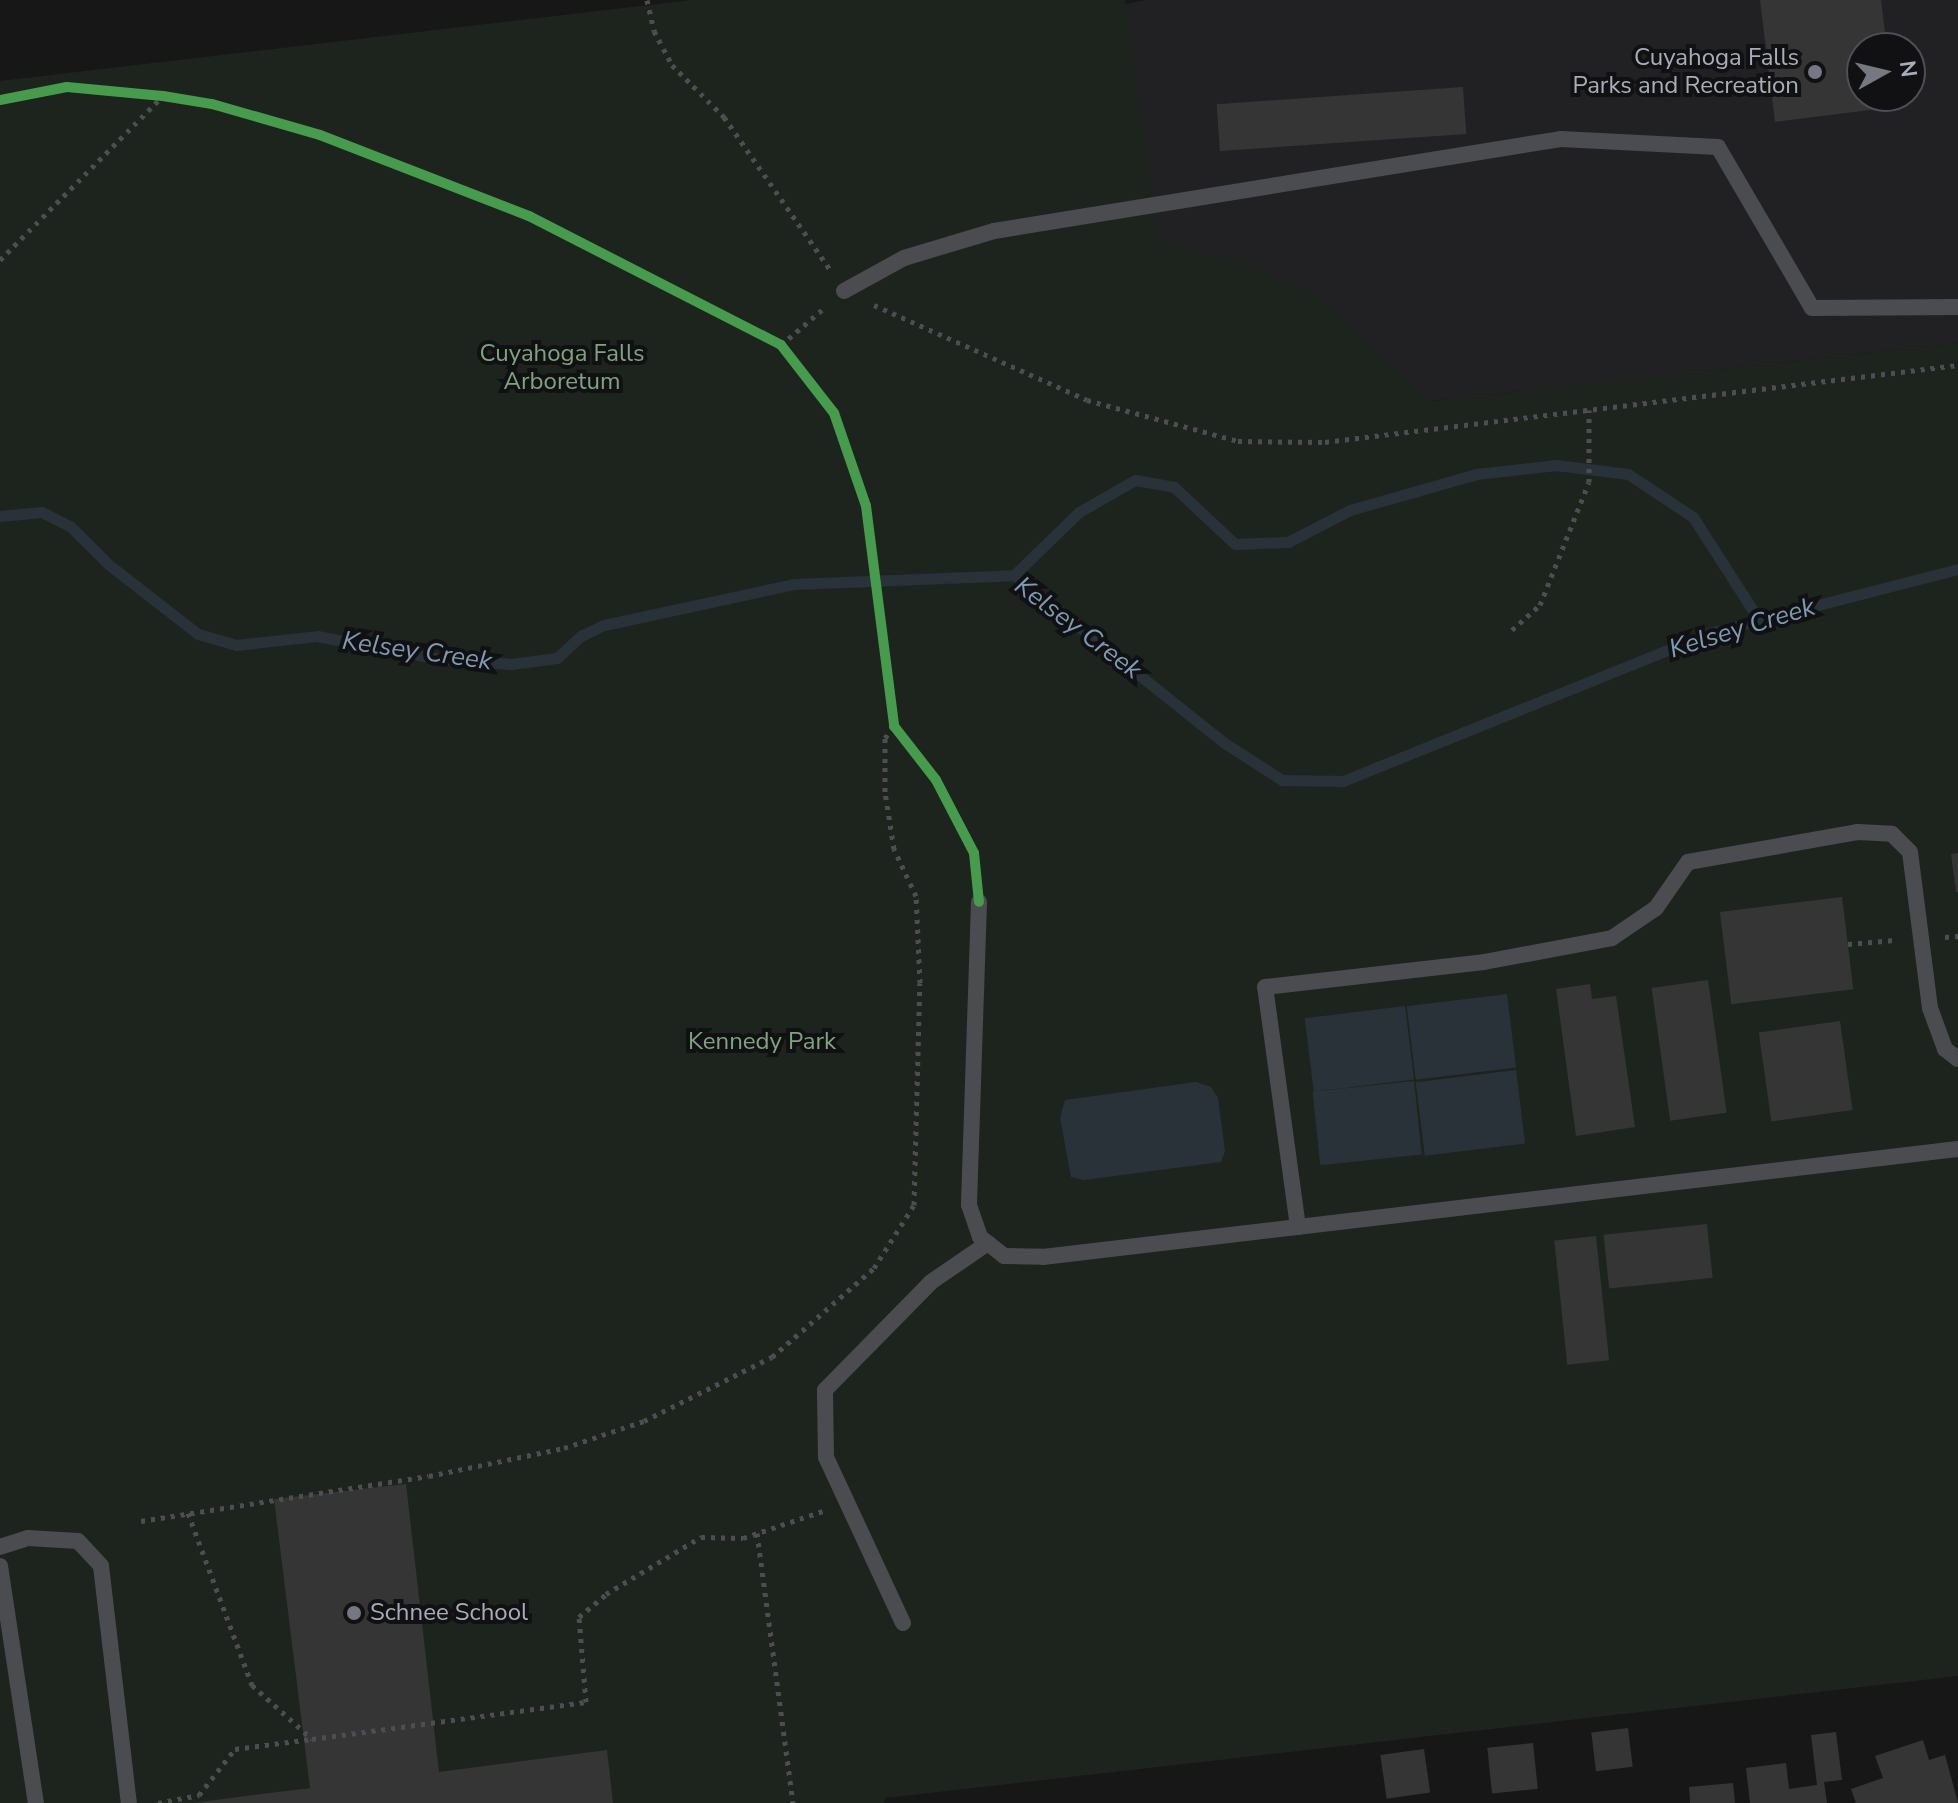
<!DOCTYPE html>
<html>
<head>
<meta charset="utf-8">
<style>
	body { margin:0 }
	#map { position:relative; width:1958px; height:1803px; overflow:hidden; background:#171717; font-family:"Nunito Sans",sans-serif }
	div>[style] { position:absolute }
	.built>* { inset:0; background:#212123 }
	.green>* { inset:0; background:#1d241e }
	.water>* { inset:0; background:#2a3239; transform-origin:0 0 }
	.stream>* { height:11px; margin:-5.5px; padding:0 5.5px; transform-origin:5.5px; border-radius:5.5px; background:#2a3239 }
	.building>* { inset:0; background:#353536; transform-origin:0 0 }
	.path>* { height:5px; margin-top:-2.5px; transform-origin:0; background:repeating-linear-gradient(90deg,#4d4e52 0 4px,transparent 0 10px) }
	.lane>* { height:16px; margin:-8px; padding:0 8px; transform-origin:8px; border-radius:8px; background:#4b4c50 }
	.cycleway>* { height:10px; margin:-5px; padding:0 5px; transform-origin:5px; border-radius:5px; background:#469c4c }
	.dots>* { width:22px; height:22px; translate:-50% -50%; box-sizing:border-box; border:4px solid #111113; border-radius:50% }
	span { translate:-50% -50%; white-space:nowrap; text-align:center; line-height:1.15; -webkit-text-stroke:8px #111113; paint-order:stroke }
	.poi-label { font-size:24px; color:#a8adb8 }
	.right { translate:-100% -50%; text-align:right }
	.left { translate:0 -50%; text-align:left }
	.park-label { font-size:24px; color:#7fa381 }
	.water-label { font-size:26px; color:#7f9bb3; font-style:italic }
	.north { position:absolute; left:1846px; top:32px; width:80px; height:80px; box-sizing:border-box; background:#111113; border:2px solid #4d4f55; border-radius:50%; rotate:82deg; font-size:22px; font-weight:700; line-height:32px; text-align:center; color:#a8adb8 }
	.north::after { content:''; display:block; margin:auto; width:28px; height:36px; background:#757880; clip-path:polygon(50% 0,100% 100%,50% 72%,0 100%) }
</style>
</head>
<body>
<div id="map">
	<div class="built">
		<div style="clip-path:polygon(evenodd,1147px 0,1958px 0,1958px 343px,1396px 405px,1181px 407px,1125px 4px,1147px 0,1862px 48px,1910px 48px,1910px 96px,1862px 96px,1862px 48px)"></div>
	</div>
	<div class="green">
		<div style="clip-path:polygon(692px 0,1125px 0,1159px 247px,1167px 242px,1257px 268px,1310px 291px,1432px 401px,1958px 343px,1958px 1676px,885px 1798px,884px 1803px,0 1803px,0 81px)"></div>
	</div>
	<div class="water">
		<div style="left:1507px;top:994px;width:74px;height:101px;rotate:83deg"></div>
		<div style="left:1405px;top:1006px;width:74px;height:101px;rotate:83deg"></div>
		<div style="left:1516px;top:1070px;width:74px;height:101px;rotate:83deg"></div>
		<div style="left:1414px;top:1081px;width:74px;height:102px;rotate:84deg"></div>
		<div style="clip-path:polygon(1196px 1082px,1211px 1087px,1218px 1098px,1225px 1151px,1221px 1162px,1084px 1180px,1071px 1177px,1060px 1118px,1065px 1100px)"></div>
	</div>
	<div class="stream">
		<div style="left:0;top:516px;width:42px;rotate:-5.4deg"></div>
		<div style="left:42px;top:512px;width:31px;rotate:27deg"></div>
		<div style="left:70px;top:526px;width:54px;rotate:45deg"></div>
		<div style="left:108px;top:564px;width:114px;rotate:37.9deg"></div>
		<div style="left:198px;top:634px;width:40px;rotate:16deg"></div>
		<div style="left:236px;top:645px;width:81px;rotate:-6.3deg"></div>
		<div style="left:317px;top:636px;width:118px;rotate:10.7deg"></div>
		<div style="left:433px;top:658px;width:78px;rotate:4.4deg"></div>
		<div style="left:511px;top:664px;width:46px;rotate:-7.4deg"></div>
		<div style="left:557px;top:658px;width:33px;rotate:-43deg"></div>
		<div style="left:581px;top:636px;width:25px;rotate:-26deg"></div>
		<div style="left:604px;top:625px;width:194px;rotate:-12.2deg"></div>
		<div style="left:794px;top:584px;width:220px;rotate:-2.3deg"></div>
		<div style="left:1014px;top:575px;width:268px;rotate:38.6deg"></div>
		<div style="left:1223px;top:742px;width:70px;rotate:32.8deg"></div>
		<div style="left:1282px;top:780px;width:61px;rotate:0.9deg"></div>
		<div style="left:1343px;top:781px;width:395px;rotate:-22deg"></div>
		<div style="left:1709px;top:633px;width:257px;rotate:-14.4deg"></div>
		<div style="left:1014px;top:575px;width:91px;rotate:-44.1deg"></div>
		<div style="left:1079px;top:512px;width:64px;rotate:-29.7deg"></div>
		<div style="left:1135px;top:480px;width:40px;rotate:10deg"></div>
		<div style="left:1174px;top:487px;width:83px;rotate:43.1deg"></div>
		<div style="left:1235px;top:544px;width:53px;rotate:-2.2deg"></div>
		<div style="left:1288px;top:542px;width:70px;rotate:-27.3deg"></div>
		<div style="left:1350px;top:510px;width:131px;rotate:-15.9deg"></div>
		<div style="left:1476px;top:474px;width:81px;rotate:-6.4deg"></div>
		<div style="left:1556px;top:465px;width:73px;rotate:7.1deg"></div>
		<div style="left:1628px;top:474px;width:78px;rotate:33.5deg"></div>
		<div style="left:1693px;top:517px;width:122px;rotate:57.3deg"></div>
	</div>
	<div class="building">
		<div style="clip-path:polygon(1760px 0,1881px 0,1887px 48px,1862px 48px,1862px 96px,1892px 96px,1894px 107px,1775px 122px)"></div>
		<div style="left:1463px;top:87px;width:47px;height:247px;rotate:86deg"></div>
		<div style="clip-path:polygon(1958px 853px,1958px 892px,1956px 892px,1951px 854px)"></div>
		<div style="left:1842px;top:897px;width:93px;height:123px;rotate:83deg"></div>
		<div style="left:1708px;top:980px;width:134px;height:57px;rotate:82deg"></div>
		<div style="clip-path:polygon(1590px 984px,1592px 999px,1616px 996px,1635px 1127px,1576px 1136px,1556px 989px)"></div>
		<div style="left:1840px;top:1021px;width:90px;height:82px;rotate:82deg"></div>
		<div style="left:1707px;top:1224px;width:54px;height:104px;rotate:84deg"></div>
		<div style="left:1596px;top:1236px;width:125px;height:42px;rotate:84deg"></div>
		<div style="clip-path:polygon(406px 1484px,439px 1772px,607px 1750px,613px 1803px,192px 1803px,310px 1788px,274px 1499px)"></div>
		<div style="left:1628px;top:1728px;width:39px;height:37px;rotate:83deg"></div>
		<div style="clip-path:polygon(1836px 1732px,1842px 1780px,1824px 1782px,1827px 1803px,1750px 1803px,1746px 1768px,1786px 1763px,1789px 1789px,1817px 1785px,1811px 1735px)"></div>
		<div style="clip-path:polygon(1923px 1740px,1929px 1760px,1945px 1755px,1958px 1803px,1856px 1803px,1851px 1789px,1883px 1778px,1875px 1756px)"></div>
		<div style="left:1533px;top:1743px;width:46px;height:46px;rotate:84deg"></div>
		<div style="left:1424px;top:1749px;width:44px;height:44px;rotate:82deg"></div>
		<div style="clip-path:polygon(1733px 1783px,1735px 1803px,1690px 1803px,1689px 1787px)"></div>
	</div>
	<div class="path">
		<div style="left:647px;top:0;width:32px;rotate:77deg"></div>
		<div style="left:654px;top:31px;width:38px;rotate:62deg"></div>
		<div style="left:672px;top:65px;width:74px;rotate:45deg"></div>
		<div style="left:724px;top:117px;width:188px;rotate:55.2deg"></div>
		<div style="left:0;top:260px;width:231px;rotate:-45.2deg"></div>
		<div style="left:874px;top:305px;width:233px;rotate:24deg"></div>
		<div style="left:1087px;top:400px;width:156px;rotate:15.2deg"></div>
		<div style="left:1238px;top:441px;width:87px;rotate:0.7deg"></div>
		<div style="left:1325px;top:442px;width:638px;rotate:-6.94deg"></div>
		<div style="left:781px;top:345px;width:57px;rotate:-40.7deg"></div>
		<div style="left:1512px;top:630px;width:38px;rotate:-42deg"></div>
		<div style="left:1540px;top:605px;width:132px;rotate:-68.3deg"></div>
		<div style="left:1589px;top:482px;width:72px;rotate:-90deg"></div>
		<div style="left:1945px;top:937px;width:13px;rotate:-4deg"></div>
		<div style="left:1848px;top:944px;width:47px;rotate:-4.9deg"></div>
		<div style="left:188px;top:1513px;width:184px;rotate:69.6deg"></div>
		<div style="left:252px;top:1685px;width:81px;rotate:42deg"></div>
		<div style="left:312px;top:1739px;width:276px;rotate:-7.7deg"></div>
		<div style="left:586px;top:1702px;width:85px;rotate:-94.7deg"></div>
		<div style="left:579px;top:1617px;width:35px;rotate:-40deg"></div>
		<div style="left:606px;top:1594px;width:111px;rotate:-31deg"></div>
		<div style="left:701px;top:1537px;width:42px;rotate:1.4deg"></div>
		<div style="left:743px;top:1538px;width:84px;rotate:-18.6deg"></div>
		<div style="left:141px;top:1521px;width:291px;rotate:-8.9deg"></div>
		<div style="left:429px;top:1476px;width:138px;rotate:-11.7deg"></div>
		<div style="left:564px;top:1448px;width:84px;rotate:-18.6deg"></div>
		<div style="left:644px;top:1421px;width:143px;rotate:-26.6deg"></div>
		<div style="left:772px;top:1357px;width:135px;rotate:-41.1deg"></div>
		<div style="left:874px;top:1268px;width:75px;rotate:-57.6deg"></div>
		<div style="left:914px;top:1205px;width:222px;rotate:-88.5deg"></div>
		<div style="left:920px;top:983px;width:87px;rotate:-92.6deg"></div>
		<div style="left:916px;top:896px;width:52px;rotate:-115.1deg"></div>
		<div style="left:894px;top:849px;width:58px;rotate:-99deg"></div>
		<div style="left:885px;top:792px;width:54px;rotate:-90deg"></div>
		<div style="left:885px;top:738px;width:15px;rotate:-53deg"></div>
		<div style="left:757px;top:1533px;width:272px;rotate:82.4deg"></div>
		<div style="left:158px;top:1803px;width:42px;rotate:-11deg"></div>
		<div style="left:199px;top:1795px;width:58px;rotate:-52deg"></div>
		<div style="left:235px;top:1749px;width:77px;rotate:-7.5deg"></div>
	</div>
	<div class="lane">
		<div style="left:844px;top:291px;width:68px;rotate:-28.8deg"></div>
		<div style="left:904px;top:258px;width:94px;rotate:-16.7deg"></div>
		<div style="left:994px;top:231px;width:574px;rotate:-9.22deg"></div>
		<div style="left:1561px;top:139px;width:157px;rotate:2.9deg"></div>
		<div style="left:1718px;top:147px;width:186px;rotate:59.7deg"></div>
		<div style="left:1812px;top:308px;width:146px;rotate:-0.4deg"></div>
		<div style="left:979px;top:902px;width:303px;rotate:91.9deg"></div>
		<div style="left:969px;top:1205px;width:34px;rotate:71deg"></div>
		<div style="left:980px;top:1237px;width:31px;rotate:38deg"></div>
		<div style="left:1004px;top:1256px;width:39px;rotate:1deg"></div>
		<div style="left:1043px;top:1257px;width:921px;rotate:-6.73deg"></div>
		<div style="left:1298px;top:1227px;width:242px;rotate:-97.8deg"></div>
		<div style="left:1265px;top:987px;width:220px;rotate:-6.5deg"></div>
		<div style="left:1484px;top:962px;width:130px;rotate:-10.6deg"></div>
		<div style="left:1612px;top:938px;width:53px;rotate:-34.3deg"></div>
		<div style="left:1656px;top:908px;width:56px;rotate:-55.2deg"></div>
		<div style="left:1688px;top:862px;width:173px;rotate:-10deg"></div>
		<div style="left:1858px;top:832px;width:34px;rotate:3deg"></div>
		<div style="left:1892px;top:834px;width:25px;rotate:45deg"></div>
		<div style="left:1910px;top:852px;width:157px;rotate:82.7deg"></div>
		<div style="left:1930px;top:1008px;width:44px;rotate:69.9deg"></div>
		<div style="left:1945px;top:1049px;width:16px;rotate:38deg"></div>
		<div style="left:0;top:1547px;width:29px;rotate:-18deg"></div>
		<div style="left:28px;top:1538px;width:50px;rotate:3.4deg"></div>
		<div style="left:78px;top:1541px;width:34px;rotate:47deg"></div>
		<div style="left:101px;top:1566px;width:239px;rotate:83.3deg"></div>
		<div style="left:0;top:1566px;width:240px;rotate:81.4deg"></div>
		<div style="left:903px;top:1623px;width:183px;rotate:-114.9deg"></div>
		<div style="left:826px;top:1457px;width:67px;rotate:-90.9deg"></div>
		<div style="left:825px;top:1390px;width:151px;rotate:-45.5deg"></div>
		<div style="left:931px;top:1282px;width:69px;rotate:-34.4deg"></div>
	</div>
	<div class="cycleway">
		<div style="left:0;top:100px;width:68px;rotate:-11deg"></div>
		<div style="left:67px;top:87px;width:96px;rotate:5.4deg"></div>
		<div style="left:163px;top:96px;width:50px;rotate:9.3deg"></div>
		<div style="left:212px;top:104px;width:112px;rotate:16deg"></div>
		<div style="left:320px;top:135px;width:224px;rotate:21.2deg"></div>
		<div style="left:529px;top:216px;width:283px;rotate:27.1deg"></div>
		<div style="left:781px;top:345px;width:86px;rotate:52.1deg"></div>
		<div style="left:834px;top:413px;width:98px;rotate:71deg"></div>
		<div style="left:866px;top:506px;width:222px;rotate:82.7deg"></div>
		<div style="left:894px;top:726px;width:68px;rotate:52.1deg"></div>
		<div style="left:936px;top:780px;width:82px;rotate:62.5deg"></div>
		<div style="left:974px;top:853px;width:49px;rotate:84.2deg"></div>
	</div>
	<div class="dots">
		<div style="left:1815px;top:72px;background:#757880"></div>
		<div style="left:354px;top:1613px;background:#757880"></div>
	</div>
	<div class="poi-label">
		<span class="right" style="left:1799px;top:72px">Cuyahoga Falls<br>Parks and Recreation</span>
		<span class="left" style="left:370px;top:1613px">Schnee School</span>
	</div>
	<div class="park-label">
		<span style="left:562px;top:368px">Cuyahoga Falls<br>Arboretum</span>
		<span style="left:762px;top:1042px">Kennedy Park</span>
	</div>
	<div class="water-label">
		<span style="left:1078px;top:628px;rotate:37deg">Kelsey Creek</span>
		<span style="left:1742px;top:628px;rotate:-17deg">Kelsey Creek</span>
		<span style="left:417px;top:651px;rotate:8deg">Kelsey Creek</span>
	</div>
	<div class="north">N</div>
</div>
</body>
</html>
